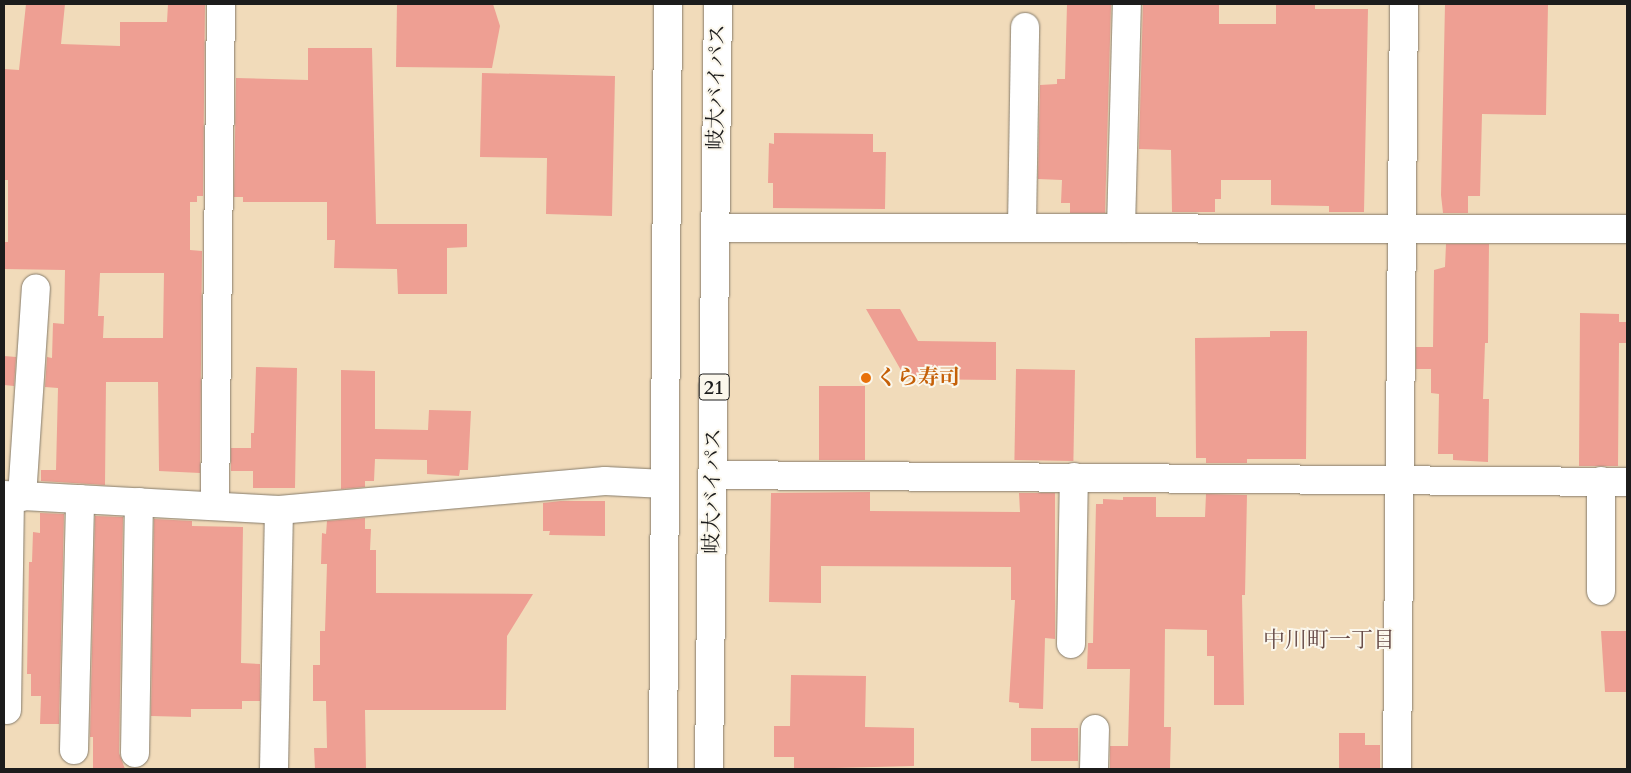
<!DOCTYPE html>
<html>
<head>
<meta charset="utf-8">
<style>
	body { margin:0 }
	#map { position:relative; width:1631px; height:773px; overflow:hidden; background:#f1dbba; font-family:Cardo,"Noto Serif JP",serif }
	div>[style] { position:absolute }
	.building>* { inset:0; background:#ee9f93; transform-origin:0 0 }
	.roads { filter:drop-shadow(0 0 1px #867c6b) drop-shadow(0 0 1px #867c6b) }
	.minor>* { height:28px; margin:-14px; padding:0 14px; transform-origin:14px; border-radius:14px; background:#fff }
	.highway>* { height:28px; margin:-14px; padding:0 14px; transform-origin:14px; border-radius:14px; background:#fff }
	.dots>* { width:14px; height:14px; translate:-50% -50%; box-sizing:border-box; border:2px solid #fbf7ec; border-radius:50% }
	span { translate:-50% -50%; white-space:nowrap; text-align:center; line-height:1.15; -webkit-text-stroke:4px #fbf7ec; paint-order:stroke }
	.shield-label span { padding:1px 4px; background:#fbf7ec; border:1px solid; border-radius:4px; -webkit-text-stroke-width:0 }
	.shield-label { font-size:20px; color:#1c1c1c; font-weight:700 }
	.street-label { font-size:21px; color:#1c1c1c }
	.food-label { font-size:21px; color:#c56008; font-weight:700 }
	.left { translate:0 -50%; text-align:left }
	.neighbourhood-label { font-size:22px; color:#664a46 }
	.frame { position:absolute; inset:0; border:5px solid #1c1c1c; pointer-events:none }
</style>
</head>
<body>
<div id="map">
	<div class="building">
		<div style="clip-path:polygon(evenodd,26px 4px,65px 4px,61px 44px,120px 46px,120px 22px,167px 22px,168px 4px,205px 4px,203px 196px,197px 196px,197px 202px,190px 202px,190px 250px,202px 251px,200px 473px,159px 471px,158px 382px,106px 382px,105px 485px,41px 481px,41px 470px,56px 470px,58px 388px,45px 387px,47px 357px,52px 358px,53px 323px,64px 324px,65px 270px,4px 269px,4px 242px,8px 242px,8px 180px,4px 180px,4px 69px,19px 70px,26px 4px,100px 273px,164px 273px,163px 338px,103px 338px,104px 316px,98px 316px,100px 273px)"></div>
		<div style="clip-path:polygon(397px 4px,493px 4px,500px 26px,492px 68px,396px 67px)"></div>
		<div style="clip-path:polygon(1067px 4px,1111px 4px,1105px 213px,1070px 213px,1070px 203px,1061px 203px,1062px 180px,1038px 179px,1040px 85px,1057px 84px,1057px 79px,1065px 79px)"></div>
		<div style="clip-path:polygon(1143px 4px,1219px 4px,1219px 24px,1276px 24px,1276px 4px,1315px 4px,1315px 9px,1368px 9px,1364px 212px,1329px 212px,1329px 206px,1271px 205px,1271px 180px,1221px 180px,1221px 199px,1215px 199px,1215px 212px,1172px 212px,1171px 150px,1139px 149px)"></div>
		<div style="clip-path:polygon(1445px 4px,1548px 4px,1546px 115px,1482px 114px,1480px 196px,1468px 196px,1468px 213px,1443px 213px,1441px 195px)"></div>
		<div style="clip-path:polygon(308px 48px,372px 48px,376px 224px,467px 224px,467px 247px,447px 248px,447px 294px,398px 294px,397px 269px,334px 268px,335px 240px,327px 240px,327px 202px,243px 202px,243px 197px,234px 197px,236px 78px,308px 80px)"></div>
		<div style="clip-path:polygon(482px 73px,615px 76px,612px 216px,546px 214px,547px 158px,480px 157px)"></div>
		<div style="clip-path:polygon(774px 133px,873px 134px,873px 152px,886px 152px,885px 209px,773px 208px,773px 183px,768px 183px,769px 143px,774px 144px)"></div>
		<div style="clip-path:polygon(1446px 244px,1489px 244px,1488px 343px,1485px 343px,1483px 399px,1489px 399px,1488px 462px,1453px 460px,1453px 454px,1438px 454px,1439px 394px,1431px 393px,1431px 369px,1416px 369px,1416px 347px,1433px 347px,1434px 270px,1445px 267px)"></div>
		<div style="clip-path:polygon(866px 309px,900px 309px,918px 341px,996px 342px,996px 380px,906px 379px)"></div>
		<div style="clip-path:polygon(1580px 313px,1619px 314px,1619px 322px,1627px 322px,1627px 343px,1619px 343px,1618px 466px,1579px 466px)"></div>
		<div style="clip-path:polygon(1270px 331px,1307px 331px,1306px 459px,1247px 459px,1247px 463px,1206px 463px,1206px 458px,1196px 458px,1195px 338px,1270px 337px)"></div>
		<div style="clip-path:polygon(4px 356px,16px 357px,14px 386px,4px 385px)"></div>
		<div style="clip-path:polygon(256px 367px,297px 368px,295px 488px,253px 488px,253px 471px,231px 471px,231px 448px,251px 448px,251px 433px,254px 433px)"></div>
		<div style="left:1016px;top:369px;width:59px;height:91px;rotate:1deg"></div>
		<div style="clip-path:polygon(341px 370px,375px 371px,375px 429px,428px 430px,429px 410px,471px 411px,468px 470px,460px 470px,459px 476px,427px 474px,427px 460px,375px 459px,374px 481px,365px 481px,365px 487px,341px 489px)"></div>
		<div style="left:819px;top:386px;width:46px;height:74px"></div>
		<div style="clip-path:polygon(870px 492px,870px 511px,1020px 512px,1019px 493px,1055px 493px,1055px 639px,1045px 638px,1043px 709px,1019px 708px,1019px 703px,1009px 702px,1015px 600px,1011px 600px,1011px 567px,821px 566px,821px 603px,769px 602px,771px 493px)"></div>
		<div style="clip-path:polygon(1206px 494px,1247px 495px,1245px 595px,1242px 595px,1244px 705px,1214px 705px,1214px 656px,1207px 656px,1207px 630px,1165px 629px,1164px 727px,1171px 727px,1170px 769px,1110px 769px,1110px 746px,1128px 746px,1130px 669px,1087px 669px,1088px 643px,1093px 643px,1096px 504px,1103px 504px,1103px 499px,1123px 500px,1123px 497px,1156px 497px,1156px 517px,1205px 517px)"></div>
		<div style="clip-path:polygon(561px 501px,605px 501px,605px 536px,549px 535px,550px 531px,543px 531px,543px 503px)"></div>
		<div style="clip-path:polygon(40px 513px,64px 514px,59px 724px,40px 724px,41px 696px,31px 696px,31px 674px,27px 674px,29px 562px,32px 562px,33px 532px,40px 533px)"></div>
		<div style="clip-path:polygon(95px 516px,123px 517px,119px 753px,125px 769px,93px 769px,93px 737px,90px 737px)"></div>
		<div style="clip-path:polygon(365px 518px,365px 529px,371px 529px,370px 550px,376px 550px,376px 593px,533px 594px,507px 636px,506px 710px,365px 710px,366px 769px,315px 769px,314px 748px,327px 748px,326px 701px,313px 701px,313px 665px,320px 665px,320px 631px,325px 631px,327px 564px,321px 564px,322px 533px,326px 534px,327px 521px)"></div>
		<div style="clip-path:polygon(154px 519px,192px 521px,192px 526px,243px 527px,241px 663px,260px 664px,260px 701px,242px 701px,242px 709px,191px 709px,191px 717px,151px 716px)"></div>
		<div style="clip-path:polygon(1601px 631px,1627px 631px,1627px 692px,1605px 692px)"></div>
		<div style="clip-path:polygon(791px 675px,866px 676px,865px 727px,914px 728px,914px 766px,794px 769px,794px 757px,774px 757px,774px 726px,790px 726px)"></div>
		<div style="left:1031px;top:728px;width:47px;height:33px"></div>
		<div style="clip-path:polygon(1339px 733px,1365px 733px,1365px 745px,1380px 745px,1380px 769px,1339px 769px)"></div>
	</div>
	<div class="roads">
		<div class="minor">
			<div style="left:1022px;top:227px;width:200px;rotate:-89.1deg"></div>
			<div style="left:716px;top:228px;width:911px;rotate:0.06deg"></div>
			<div style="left:1121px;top:228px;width:224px;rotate:-88.5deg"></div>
			<div style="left:713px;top:475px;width:914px;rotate:0.44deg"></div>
			<div style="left:1601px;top:481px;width:110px;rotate:90deg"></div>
			<div style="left:4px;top:495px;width:275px;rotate:3.1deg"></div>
			<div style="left:279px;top:510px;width:327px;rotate:-5.1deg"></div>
			<div style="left:605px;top:481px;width:60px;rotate:2.9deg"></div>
			<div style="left:22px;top:497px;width:209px;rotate:-86.2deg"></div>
			<div style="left:215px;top:506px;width:502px;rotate:-89.32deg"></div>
			<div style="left:1071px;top:644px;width:167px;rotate:-89deg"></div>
			<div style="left:7px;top:710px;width:214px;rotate:-89.2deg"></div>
			<div style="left:74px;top:750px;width:251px;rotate:-88.6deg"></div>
			<div style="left:135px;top:753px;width:251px;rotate:-89.1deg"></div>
			<div style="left:274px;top:769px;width:259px;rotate:-88.9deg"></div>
			<div style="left:1094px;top:769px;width:40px;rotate:-88.6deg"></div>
			<div style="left:1397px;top:769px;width:765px;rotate:-89.48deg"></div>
		</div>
		<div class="highway">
			<div style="left:663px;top:769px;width:765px;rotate:-89.63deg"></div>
			<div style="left:709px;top:769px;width:765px;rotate:-89.33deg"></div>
		</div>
	</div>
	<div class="dots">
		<div style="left:866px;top:378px;background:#e8710a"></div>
	</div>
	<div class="shield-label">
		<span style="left:714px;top:387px">21</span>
	</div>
	<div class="street-label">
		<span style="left:717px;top:87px;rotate:-89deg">岐大バイパス</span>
		<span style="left:713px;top:491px;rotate:-89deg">岐大バイパス</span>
	</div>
	<div class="food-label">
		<span class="left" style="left:876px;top:378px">くら寿司</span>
	</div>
	<div class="neighbourhood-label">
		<span style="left:1329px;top:641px">中川町一丁目</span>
	</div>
	<div class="frame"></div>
</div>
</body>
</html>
